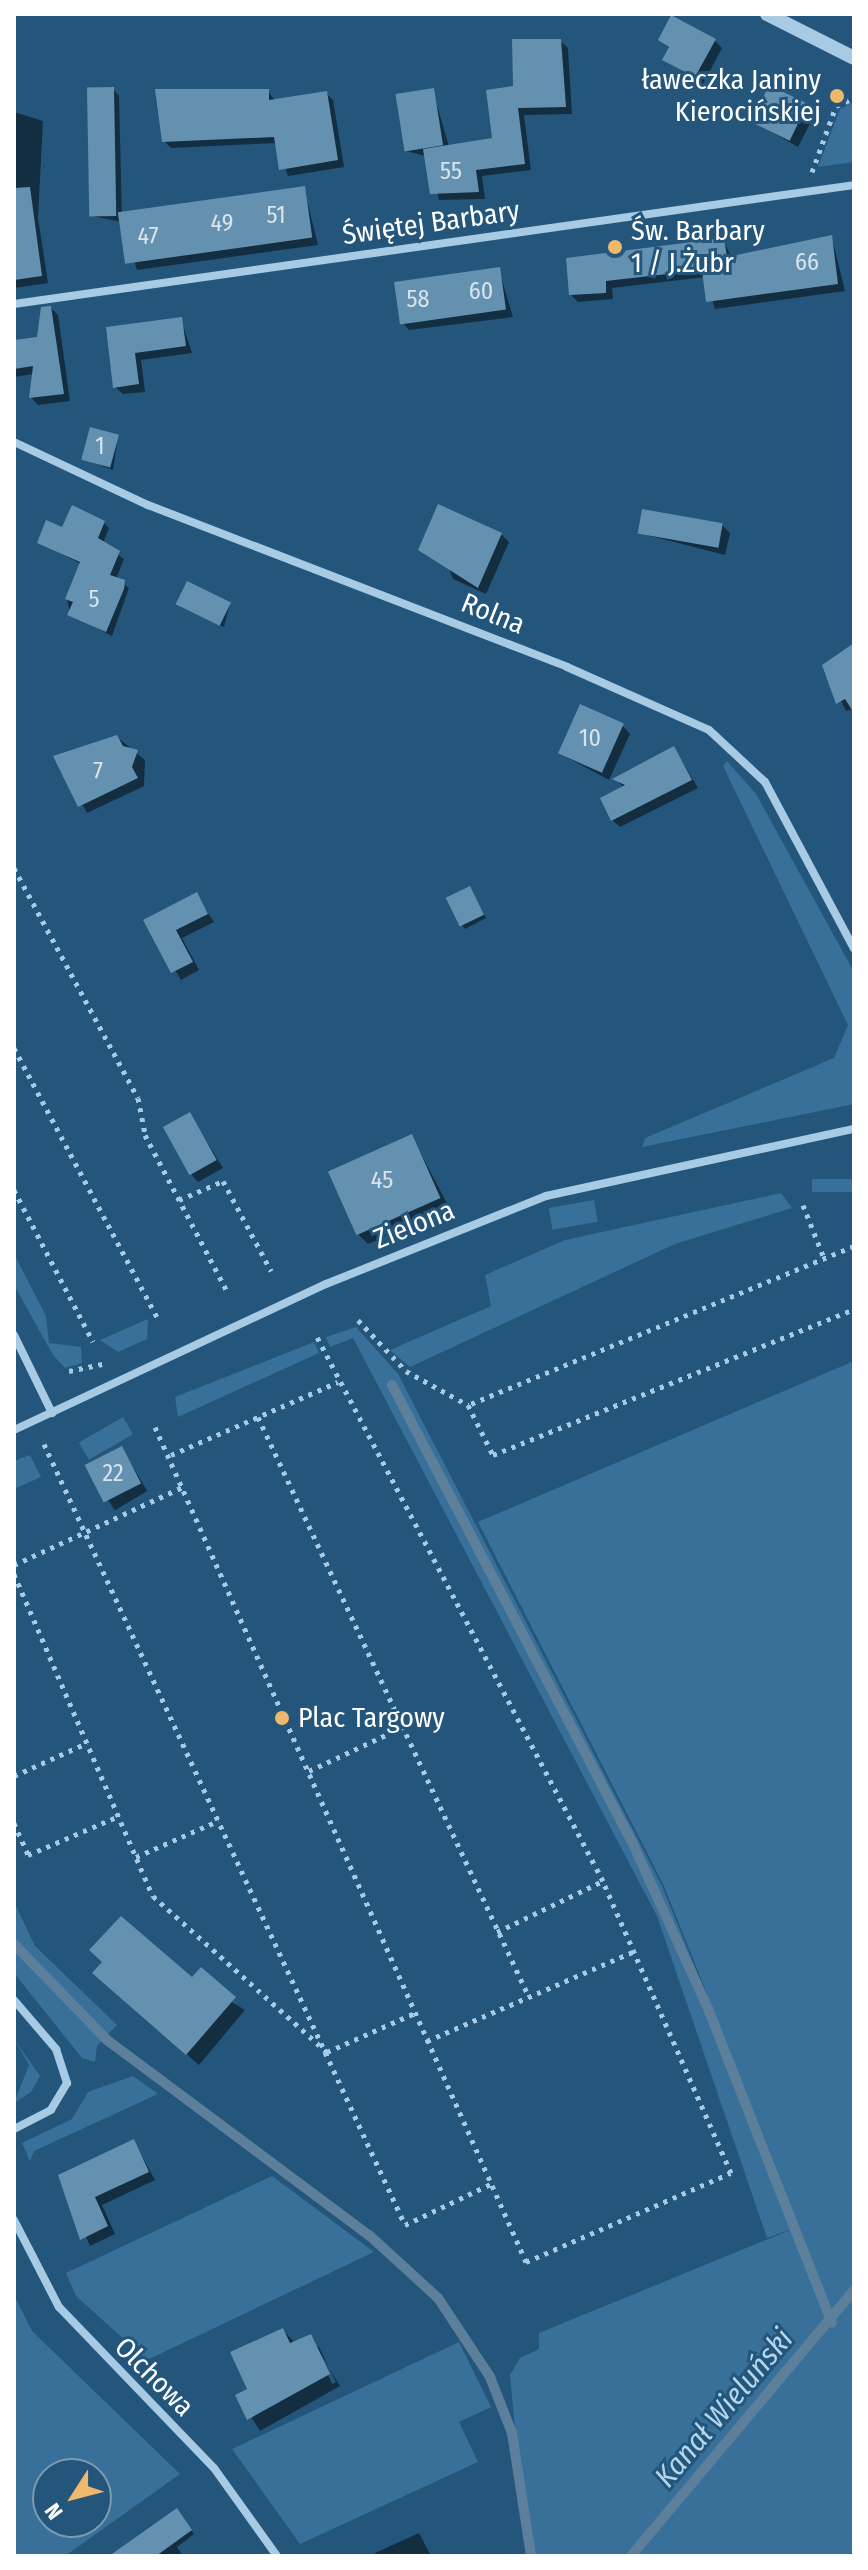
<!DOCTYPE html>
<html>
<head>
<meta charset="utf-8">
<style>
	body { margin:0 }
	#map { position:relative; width:868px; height:2570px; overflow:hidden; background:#24567b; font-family:"Fira Sans Condensed",sans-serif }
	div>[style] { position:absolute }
	.green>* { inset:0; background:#387099; transform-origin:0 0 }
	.shadow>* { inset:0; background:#0007; transform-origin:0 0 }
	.stream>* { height:10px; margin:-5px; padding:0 5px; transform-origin:5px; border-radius:5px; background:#5c809b }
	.building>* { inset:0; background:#6591b1; transform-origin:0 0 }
	.path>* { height:5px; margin-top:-2.5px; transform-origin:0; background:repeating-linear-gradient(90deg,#a8cbe5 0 4px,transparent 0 10px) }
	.minor>* { height:8px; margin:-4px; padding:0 4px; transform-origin:4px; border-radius:4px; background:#a8cbe5 }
	.tertiary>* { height:14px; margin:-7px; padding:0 7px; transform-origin:7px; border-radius:7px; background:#a8cbe5 }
	.dots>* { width:22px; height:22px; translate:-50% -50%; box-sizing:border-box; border:4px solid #24567b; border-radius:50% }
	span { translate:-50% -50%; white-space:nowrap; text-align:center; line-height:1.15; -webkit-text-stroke:6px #24567b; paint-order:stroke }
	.number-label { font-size:24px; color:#d8e4ec }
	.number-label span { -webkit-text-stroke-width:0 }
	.poi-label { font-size:28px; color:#fff }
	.right { translate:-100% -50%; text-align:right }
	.left { translate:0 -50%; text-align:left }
	.street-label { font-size:28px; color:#fff }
	.water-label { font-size:30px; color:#b3d5ed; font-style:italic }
	.frame { position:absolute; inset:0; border:16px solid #fff; pointer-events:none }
	.north { position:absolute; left:32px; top:2458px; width:80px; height:80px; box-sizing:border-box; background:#24567b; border:2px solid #7c9ab0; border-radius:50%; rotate:234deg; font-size:22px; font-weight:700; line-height:32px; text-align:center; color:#fff }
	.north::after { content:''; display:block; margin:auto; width:28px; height:36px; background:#efb86c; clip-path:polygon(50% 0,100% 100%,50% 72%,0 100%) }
</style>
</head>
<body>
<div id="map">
	<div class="green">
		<div style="clip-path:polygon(854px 102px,854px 162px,818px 167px,840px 109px)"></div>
		<div style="clip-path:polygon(727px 761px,756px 794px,854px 972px,854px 1104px,642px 1147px,645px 1138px,834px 1058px,848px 1025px,723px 766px)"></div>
		<div style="left:854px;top:1179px;width:13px;height:42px;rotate:90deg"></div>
		<div style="clip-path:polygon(781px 1193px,792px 1208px,675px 1244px,410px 1367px,390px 1350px,491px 1306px,485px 1275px,565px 1240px)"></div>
		<div style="left:594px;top:1200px;width:22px;height:46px;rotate:80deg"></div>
		<div style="clip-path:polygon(14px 1254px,46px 1316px,49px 1343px,81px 1347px,82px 1363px,65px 1368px,53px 1355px,14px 1285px)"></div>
		<div style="clip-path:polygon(148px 1319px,147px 1339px,118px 1352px,100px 1340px)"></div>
		<div style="clip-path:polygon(356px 1327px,398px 1374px,662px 1886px,790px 2202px,664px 1886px,478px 1522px,854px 1361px,854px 2556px,527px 2556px,510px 2375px,520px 2358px,539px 2349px,539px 2333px,800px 2226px,767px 2238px,657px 1916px,353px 1338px,330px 1347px,326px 1337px)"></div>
		<div style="clip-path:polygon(314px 1342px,319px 1353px,178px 1417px,175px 1397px)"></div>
		<div style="left:123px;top:1417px;width:20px;height:51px;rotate:60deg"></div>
		<div style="clip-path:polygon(30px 1455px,41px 1477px,14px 1489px,14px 1461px)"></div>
		<div style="clip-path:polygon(14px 1902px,35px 1946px,117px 2025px,97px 2046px,95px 2062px,82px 2058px,14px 1973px)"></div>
		<div style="clip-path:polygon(14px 2039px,40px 2076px,31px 2092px,14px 2103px,29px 2065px)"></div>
		<div style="clip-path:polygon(133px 2076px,158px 2094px,34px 2151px,30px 2161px,22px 2143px,72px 2119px,88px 2092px)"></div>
		<div style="clip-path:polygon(272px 2176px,374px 2252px,147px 2360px,76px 2296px,66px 2273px)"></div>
		<div style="clip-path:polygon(evenodd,14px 2295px,32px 2331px,180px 2474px,65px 2556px,14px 2556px,14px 2295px,48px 2474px,96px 2474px,96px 2522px,48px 2522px,48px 2474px)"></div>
		<div style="clip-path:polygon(459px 2342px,491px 2407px,459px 2422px,478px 2462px,300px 2544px,232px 2449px)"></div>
	</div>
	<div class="shadow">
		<div style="clip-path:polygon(660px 40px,715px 41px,722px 48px,703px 84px,665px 59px,670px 49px)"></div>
		<div style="clip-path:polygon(560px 41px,568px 48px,572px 114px,524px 115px,531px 170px,482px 176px,485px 199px,439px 200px,426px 156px,406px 151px,433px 91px,449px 147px,495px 139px,515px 88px)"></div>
		<div style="clip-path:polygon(113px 89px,119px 96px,122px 219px,304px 188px,318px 245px,137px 270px,122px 222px,92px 216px)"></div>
		<div style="clip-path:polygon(268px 91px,275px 101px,326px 93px,333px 100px,344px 167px,288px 176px,277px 143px,171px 148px,164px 141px)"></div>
		<div style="clip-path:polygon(807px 106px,815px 114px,798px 147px,753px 121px)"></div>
		<div style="clip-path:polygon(14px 112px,43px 121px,38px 218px,48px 283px,14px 288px)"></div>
		<div style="clip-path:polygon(832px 238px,845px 291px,715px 309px,705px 277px,612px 288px,613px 299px,578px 302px,571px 295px,568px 260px,723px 240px,732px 258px)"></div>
		<div style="clip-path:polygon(499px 270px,513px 317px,409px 330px,402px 322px)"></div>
		<div style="clip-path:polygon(51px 308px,58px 315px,70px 401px,38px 405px,31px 397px,34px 374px,14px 377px,14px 342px,39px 339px)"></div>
		<div style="clip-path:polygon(181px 319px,192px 353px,141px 360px,145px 392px,123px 394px,115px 387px,108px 329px)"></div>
		<div style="clip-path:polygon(118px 436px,113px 470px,83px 459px)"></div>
		<div style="clip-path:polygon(103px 522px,109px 528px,103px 543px,124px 559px,116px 579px,129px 588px,112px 636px,70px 614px,67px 598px,81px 564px,39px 542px)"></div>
		<div style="clip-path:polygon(722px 525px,730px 533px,725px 555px,639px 533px)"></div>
		<div style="clip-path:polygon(501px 534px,509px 542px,486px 594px,453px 579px,448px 566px,420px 550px)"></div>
		<div style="clip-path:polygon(230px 604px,224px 627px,181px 607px)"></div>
		<div style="clip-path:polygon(854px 655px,854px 709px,846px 711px,824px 666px)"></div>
		<div style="clip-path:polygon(623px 726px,630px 734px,609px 780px,559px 753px)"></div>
		<div style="clip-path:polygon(117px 737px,145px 760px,144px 786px,87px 813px,56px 757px)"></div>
		<div style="clip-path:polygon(674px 748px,698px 788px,620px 827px,612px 820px,624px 788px,616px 779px)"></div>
		<div style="clip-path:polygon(470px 889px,486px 918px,465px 929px,462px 925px)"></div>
		<div style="clip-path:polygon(196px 895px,214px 922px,182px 938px,199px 970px,181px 980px,146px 921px)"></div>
		<div style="clip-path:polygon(190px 1115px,223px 1168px,198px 1182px,191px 1174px)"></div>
		<div style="clip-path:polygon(412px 1137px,450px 1209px,368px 1244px,357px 1233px)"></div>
		<div style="left:122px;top:1449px;width:49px;height:38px;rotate:59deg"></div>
		<div style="clip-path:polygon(193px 1979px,245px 2010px,199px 2065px,106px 1984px)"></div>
		<div style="clip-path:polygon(134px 2142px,155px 2180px,102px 2205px,115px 2234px,90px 2246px,60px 2176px)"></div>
		<div style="clip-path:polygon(evenodd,283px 2330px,295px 2343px,310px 2336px,340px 2386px,260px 2431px,238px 2396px,250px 2390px,283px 2330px,315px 2347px,319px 2347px,336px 2382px,332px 2384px,315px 2347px)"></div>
		<div style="clip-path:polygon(180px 2513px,194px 2534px,177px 2547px,183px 2556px,118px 2556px)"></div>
		<div style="clip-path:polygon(419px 2533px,431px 2556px,376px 2556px,375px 2553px)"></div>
	</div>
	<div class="stream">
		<div style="left:392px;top:1385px;width:518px;rotate:62.3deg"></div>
		<div style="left:633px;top:1844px;width:183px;rotate:65.5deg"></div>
		<div style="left:709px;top:2011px;width:335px;rotate:68.5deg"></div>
		<div style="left:14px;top:1944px;width:134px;rotate:45.9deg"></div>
		<div style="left:107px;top:2040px;width:327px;rotate:36.7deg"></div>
		<div style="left:369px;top:2235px;width:93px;rotate:42.4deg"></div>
		<div style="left:438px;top:2298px;width:95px;rotate:56.6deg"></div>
		<div style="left:490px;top:2377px;width:60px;rotate:68.6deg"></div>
		<div style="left:512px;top:2433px;width:124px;rotate:81.2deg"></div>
		<div style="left:631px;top:2556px;width:347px;rotate:-50deg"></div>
	</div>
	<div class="building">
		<div style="clip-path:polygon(671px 15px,716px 39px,695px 77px,662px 60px,669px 47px,658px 40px)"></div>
		<div style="clip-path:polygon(512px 39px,561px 39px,566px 107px,518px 108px,525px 164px,476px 170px,479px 192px,430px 194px,423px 149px,492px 138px,486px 90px,513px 86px)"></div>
		<div style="left:769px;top:85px;width:43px;height:41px;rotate:26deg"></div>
		<div style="left:114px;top:87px;width:129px;height:27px;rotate:89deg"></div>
		<div style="left:434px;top:88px;width:58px;height:39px;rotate:81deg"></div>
		<div style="clip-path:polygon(155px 89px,269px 89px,269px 100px,327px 91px,338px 160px,279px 170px,274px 137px,162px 142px)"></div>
		<div style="left:305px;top:186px;width:52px;height:189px;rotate:82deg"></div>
		<div style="clip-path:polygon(30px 187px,42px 276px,14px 280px,14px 188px)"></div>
		<div style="clip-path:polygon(832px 235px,838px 284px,706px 302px,702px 270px,606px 281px,606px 293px,569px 295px,566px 258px,724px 238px,727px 257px)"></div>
		<div style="left:500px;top:267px;width:43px;height:107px;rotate:82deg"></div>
		<div style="clip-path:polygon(51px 306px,64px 394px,29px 398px,33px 366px,14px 369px,14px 340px,37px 337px,41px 307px)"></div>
		<div style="clip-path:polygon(182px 317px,186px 346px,135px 353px,139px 384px,113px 388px,106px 327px)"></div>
		<div style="left:90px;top:427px;width:30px;height:34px;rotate:15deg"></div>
		<div style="clip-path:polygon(438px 504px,502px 533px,478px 588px,418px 550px)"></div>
		<div style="clip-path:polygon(72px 505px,105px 521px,98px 538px,120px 551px,110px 575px,125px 580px,124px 589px,106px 632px,67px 615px,73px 602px,65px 599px,80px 562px,37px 543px,46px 520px,62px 527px)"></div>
		<div style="left:642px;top:509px;width:82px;height:25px;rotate:10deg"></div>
		<div style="left:187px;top:581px;width:49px;height:26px;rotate:26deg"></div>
		<div style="clip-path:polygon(854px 643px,854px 713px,845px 699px,836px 704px,822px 665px)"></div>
		<div style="left:580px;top:704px;width:48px;height:54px;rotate:24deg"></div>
		<div style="clip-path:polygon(117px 735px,123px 746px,138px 750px,132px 767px,138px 778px,78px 807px,53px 756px)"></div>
		<div style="clip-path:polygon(674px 746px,692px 780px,611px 821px,600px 798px,625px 785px,612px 779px)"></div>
		<div style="left:470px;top:886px;width:32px;height:27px;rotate:64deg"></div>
		<div style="clip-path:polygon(197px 892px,208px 914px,176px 930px,193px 962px,171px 973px,143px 920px)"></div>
		<div style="left:190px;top:1112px;width:55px;height:31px;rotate:61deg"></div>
		<div style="left:412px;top:1134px;width:70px;height:92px;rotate:66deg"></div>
		<div style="left:122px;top:1446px;width:42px;height:42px;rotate:63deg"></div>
		<div style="clip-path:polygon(121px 1916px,192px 1977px,201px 1967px,236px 1997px,186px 2055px,92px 1973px,102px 1962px,89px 1950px)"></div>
		<div style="clip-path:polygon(134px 2139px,149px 2172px,95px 2197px,108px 2226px,80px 2240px,58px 2175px)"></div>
		<div style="clip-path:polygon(283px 2328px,290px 2343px,311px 2334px,330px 2374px,247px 2420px,235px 2395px,247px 2389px,230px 2352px)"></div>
		<div style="clip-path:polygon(177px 2508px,192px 2530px,156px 2556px,109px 2556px)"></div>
	</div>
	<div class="path">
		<div style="left:812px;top:172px;width:70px;rotate:-70deg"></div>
		<div style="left:836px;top:106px;width:20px;rotate:-24deg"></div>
		<div style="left:14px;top:868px;width:261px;rotate:61.7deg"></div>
		<div style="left:138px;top:1098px;width:38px;rotate:79deg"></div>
		<div style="left:145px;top:1135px;width:176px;rotate:62.3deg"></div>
		<div style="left:14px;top:1048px;width:305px;rotate:62deg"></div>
		<div style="left:14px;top:1190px;width:171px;rotate:62.5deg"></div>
		<div style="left:179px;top:1200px;width:48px;rotate:-23.4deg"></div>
		<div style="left:223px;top:1181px;width:102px;rotate:61.9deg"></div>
		<div style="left:803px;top:1205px;width:57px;rotate:68.4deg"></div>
		<div style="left:854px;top:1246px;width:417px;rotate:157.6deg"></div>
		<div style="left:468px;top:1405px;width:56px;rotate:63.4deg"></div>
		<div style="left:493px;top:1455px;width:389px;rotate:-22deg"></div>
		<div style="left:358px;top:1320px;width:70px;rotate:46.7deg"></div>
		<div style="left:406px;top:1371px;width:71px;rotate:28.7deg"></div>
		<div style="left:69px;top:1371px;width:34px;rotate:-12deg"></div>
		<div style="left:258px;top:1417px;width:638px;rotate:64.96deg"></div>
		<div style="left:155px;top:1427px;width:914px;rotate:66.04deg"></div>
		<div style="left:526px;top:2262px;width:223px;rotate:-23.5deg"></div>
		<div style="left:731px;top:2173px;width:319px;rotate:-113.7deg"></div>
		<div style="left:603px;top:1881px;width:617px;rotate:-117.73deg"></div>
		<div style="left:44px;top:1444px;width:860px;rotate:65.19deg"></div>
		<div style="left:405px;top:2225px;width:95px;rotate:-25.5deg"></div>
		<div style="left:171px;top:1455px;width:182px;rotate:-23.6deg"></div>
		<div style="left:14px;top:1565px;width:188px;rotate:-24.8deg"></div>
		<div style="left:14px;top:1574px;width:351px;rotate:66.7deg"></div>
		<div style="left:153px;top:1896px;width:234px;rotate:41.9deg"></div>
		<div style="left:327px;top:2052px;width:96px;rotate:-23.9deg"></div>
		<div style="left:309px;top:1771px;width:106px;rotate:-25.1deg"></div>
		<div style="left:14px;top:1776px;width:80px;rotate:-24.3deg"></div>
		<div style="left:14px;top:1823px;width:35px;rotate:66deg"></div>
		<div style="left:28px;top:1855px;width:99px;rotate:-23.2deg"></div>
		<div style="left:136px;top:1857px;width:90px;rotate:-23.7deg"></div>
		<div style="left:497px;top:1932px;width:118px;rotate:-25.7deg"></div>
		<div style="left:427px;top:2041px;width:229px;rotate:-23.4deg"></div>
	</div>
	<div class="minor">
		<div style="left:14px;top:304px;width:848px;rotate:-8.06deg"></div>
		<div style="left:14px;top:442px;width:148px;rotate:25.2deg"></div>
		<div style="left:148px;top:505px;width:449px;rotate:21.1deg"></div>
		<div style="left:567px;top:667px;width:155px;rotate:23.9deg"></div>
		<div style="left:709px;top:730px;width:76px;rotate:42.9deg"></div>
		<div style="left:765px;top:782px;width:189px;rotate:61.9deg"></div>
		<div style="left:14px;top:1335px;width:87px;rotate:64deg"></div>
		<div style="left:14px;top:1430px;width:344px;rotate:-25.1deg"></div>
		<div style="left:326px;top:1284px;width:237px;rotate:-21.8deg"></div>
		<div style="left:546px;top:1196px;width:315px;rotate:-12.3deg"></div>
		<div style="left:14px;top:2000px;width:65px;rotate:49.4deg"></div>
		<div style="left:56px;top:2049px;width:36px;rotate:72deg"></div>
		<div style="left:67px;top:2083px;width:31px;rotate:121deg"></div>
		<div style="left:51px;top:2110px;width:42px;rotate:152.8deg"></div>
		<div style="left:14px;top:2220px;width:98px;rotate:62.7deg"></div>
		<div style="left:59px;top:2307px;width:223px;rotate:46.1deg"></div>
		<div style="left:214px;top:2468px;width:108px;rotate:54.4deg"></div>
	</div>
	<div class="tertiary">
		<div style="left:767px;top:14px;width:97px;rotate:26.8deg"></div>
	</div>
	<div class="dots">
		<div style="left:837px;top:96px;background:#efb86c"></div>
		<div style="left:615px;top:247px;background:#efb86c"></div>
		<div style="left:282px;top:1718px;background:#efb86c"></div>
	</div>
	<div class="number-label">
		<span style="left:451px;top:172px">55</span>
		<span style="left:276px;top:216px">51</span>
		<span style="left:222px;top:224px">49</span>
		<span style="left:148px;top:237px">47</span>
		<span style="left:807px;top:263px">66</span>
		<span style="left:481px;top:292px">60</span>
		<span style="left:418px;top:300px">58</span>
		<span style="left:100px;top:447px">1</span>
		<span style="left:94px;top:600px">5</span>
		<span style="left:590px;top:739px">10</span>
		<span style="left:98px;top:772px">7</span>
		<span style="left:382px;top:1181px">45</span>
		<span style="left:113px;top:1474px">22</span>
	</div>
	<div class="poi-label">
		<span class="right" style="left:821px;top:96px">ławeczka Janiny<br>Kierocińskiej</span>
		<span class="left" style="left:631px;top:247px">Św. Barbary<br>1 / J.Żubr</span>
		<span class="left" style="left:298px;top:1718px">Plac Targowy</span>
	</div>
	<div class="street-label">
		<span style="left:431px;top:223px;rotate:-8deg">Świętej Barbary</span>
		<span style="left:493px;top:614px;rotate:22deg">Rolna</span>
		<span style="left:414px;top:1225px;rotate:-22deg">Zielona</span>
		<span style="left:154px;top:2377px;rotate:45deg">Olchowa</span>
	</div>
	<div class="water-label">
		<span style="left:724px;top:2408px;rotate:-50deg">Kanał Wieluński</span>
	</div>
	<div class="frame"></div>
	<div class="north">N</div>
</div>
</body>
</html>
